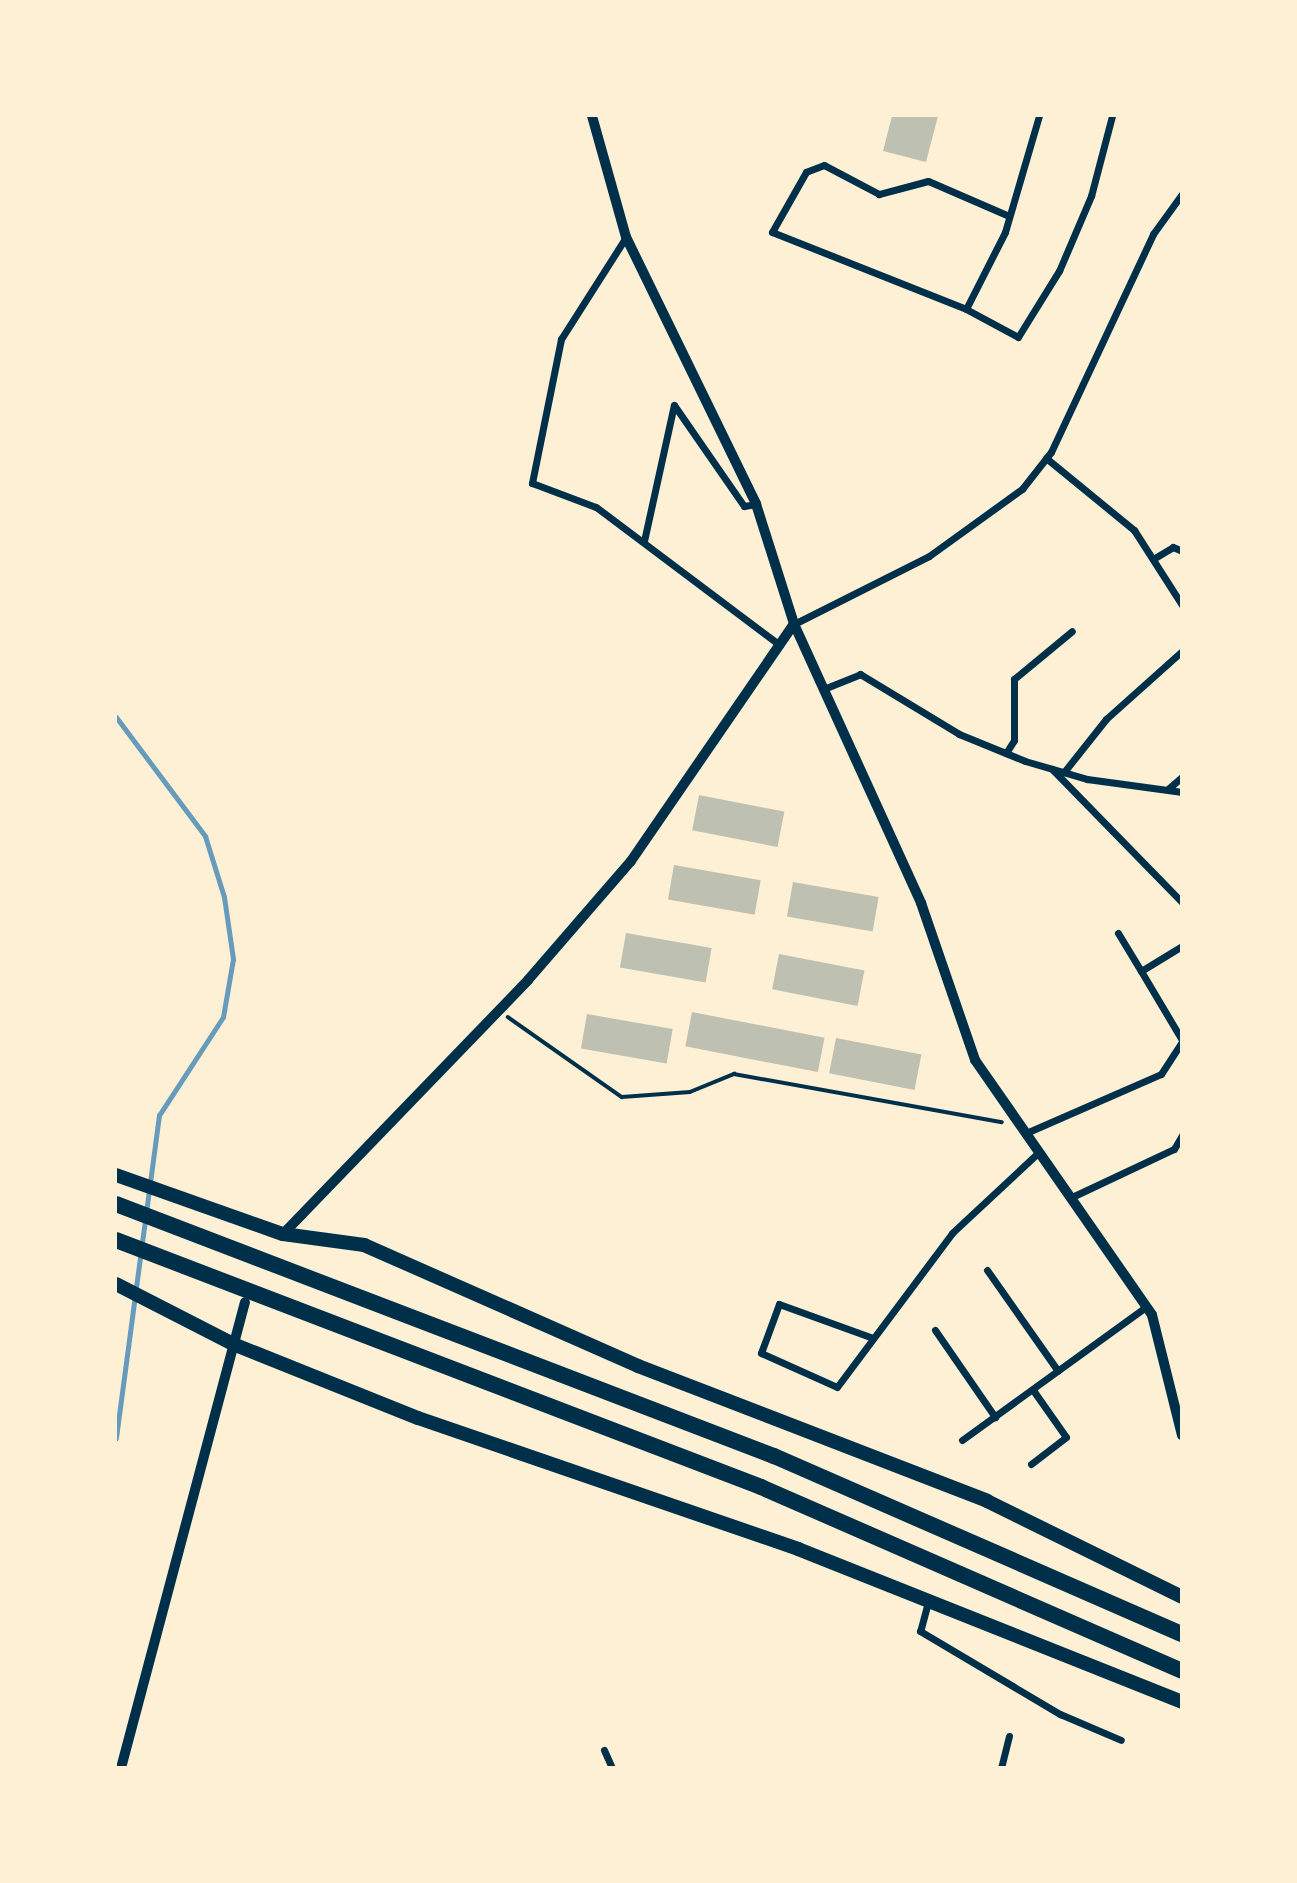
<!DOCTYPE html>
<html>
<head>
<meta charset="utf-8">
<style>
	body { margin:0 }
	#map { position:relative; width:1297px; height:1883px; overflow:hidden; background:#fdf0d5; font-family:"Alegreya Sans",sans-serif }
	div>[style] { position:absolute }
	.stream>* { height:5px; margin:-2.5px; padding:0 2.5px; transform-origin:2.5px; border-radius:2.5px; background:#669bbc }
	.building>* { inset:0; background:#bec0b2; transform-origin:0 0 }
	.path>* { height:3.5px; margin:-1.75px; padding:0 1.75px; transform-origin:1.75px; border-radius:1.75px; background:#003049 }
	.minor>* { height:7px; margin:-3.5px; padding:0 3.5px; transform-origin:3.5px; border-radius:3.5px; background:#003049 }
	.tertiary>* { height:10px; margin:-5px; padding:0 5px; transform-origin:5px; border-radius:5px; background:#003049 }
	.trunk>* { height:14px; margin:-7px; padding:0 7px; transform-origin:7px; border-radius:7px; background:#003049 }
	.motorway>* { height:16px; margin:-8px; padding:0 8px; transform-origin:8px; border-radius:8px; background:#003049 }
	span { translate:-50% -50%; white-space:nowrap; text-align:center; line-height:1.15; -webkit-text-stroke:5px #fdf0d5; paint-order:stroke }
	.frame { position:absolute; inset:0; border:117px solid #fdf0d5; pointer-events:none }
</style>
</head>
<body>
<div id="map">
	<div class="stream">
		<div style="left:116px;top:717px;width:149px;rotate:53.2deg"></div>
		<div style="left:205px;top:836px;width:64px;rotate:72.7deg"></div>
		<div style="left:224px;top:897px;width:63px;rotate:81.7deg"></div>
		<div style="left:233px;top:959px;width:59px;rotate:99.8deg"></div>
		<div style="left:223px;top:1017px;width:117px;rotate:123.1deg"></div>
		<div style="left:159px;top:1115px;width:326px;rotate:97.6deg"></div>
	</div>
	<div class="building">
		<div style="clip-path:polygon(892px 116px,938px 116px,926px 162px,883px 151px)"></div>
		<div style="left:699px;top:795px;width:87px;height:36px;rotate:11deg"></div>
		<div style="left:674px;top:865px;width:88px;height:35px;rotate:10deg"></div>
		<div style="left:793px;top:882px;width:87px;height:35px;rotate:10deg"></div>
		<div style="left:626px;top:933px;width:87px;height:35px;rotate:10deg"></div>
		<div style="left:779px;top:954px;width:87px;height:36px;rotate:11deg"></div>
		<div style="left:692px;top:1012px;width:135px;height:35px;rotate:11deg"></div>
		<div style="left:587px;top:1014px;width:87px;height:35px;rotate:10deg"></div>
		<div style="left:836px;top:1038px;width:87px;height:36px;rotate:11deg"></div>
	</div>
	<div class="path">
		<div style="left:508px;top:1017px;width:139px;rotate:35.1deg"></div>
		<div style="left:622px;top:1097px;width:68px;rotate:-4.2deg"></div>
		<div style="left:690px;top:1092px;width:48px;rotate:-22.2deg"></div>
		<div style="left:734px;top:1074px;width:272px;rotate:10.2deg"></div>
	</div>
	<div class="minor">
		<div style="left:1009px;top:216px;width:88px;rotate:-156.6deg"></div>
		<div style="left:928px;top:181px;width:51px;rotate:165.1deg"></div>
		<div style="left:879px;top:194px;width:62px;rotate:-152.2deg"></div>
		<div style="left:824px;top:165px;width:19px;rotate:159deg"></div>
		<div style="left:806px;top:172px;width:69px;rotate:119.5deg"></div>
		<div style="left:772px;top:232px;width:209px;rotate:21.6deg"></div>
		<div style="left:966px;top:309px;width:59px;rotate:28.3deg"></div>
		<div style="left:1018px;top:337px;width:78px;rotate:-58.2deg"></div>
		<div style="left:1059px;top:271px;width:82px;rotate:-66.9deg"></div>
		<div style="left:1091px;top:196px;width:83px;rotate:-75.3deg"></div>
		<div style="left:626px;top:237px;width:121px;rotate:122.5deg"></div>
		<div style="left:561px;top:339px;width:147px;rotate:101.4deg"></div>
		<div style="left:532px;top:483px;width:68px;rotate:20.6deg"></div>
		<div style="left:596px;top:507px;width:230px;rotate:36.9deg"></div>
		<div style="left:966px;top:309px;width:86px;rotate:-63.1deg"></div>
		<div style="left:1005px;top:232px;width:121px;rotate:-73.7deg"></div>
		<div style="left:1046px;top:458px;width:114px;rotate:39.3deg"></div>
		<div style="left:1134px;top:530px;width:89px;rotate:57.4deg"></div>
		<div style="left:644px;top:541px;width:139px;rotate:-77.6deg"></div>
		<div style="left:674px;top:405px;width:123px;rotate:55.3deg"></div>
		<div style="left:744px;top:506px;width:12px;rotate:-9deg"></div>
		<div style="left:1153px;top:559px;width:23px;rotate:-31deg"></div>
		<div style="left:1173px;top:547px;width:10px;rotate:24deg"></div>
		<div style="left:794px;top:624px;width:151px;rotate:-26.7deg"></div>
		<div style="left:929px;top:556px;width:115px;rotate:-35.8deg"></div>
		<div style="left:1022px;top:489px;width:47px;rotate:-51.9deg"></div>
		<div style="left:1051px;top:452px;width:241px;rotate:-64.9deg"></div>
		<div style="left:1153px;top:234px;width:49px;rotate:-54.1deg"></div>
		<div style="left:826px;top:688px;width:37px;rotate:-22deg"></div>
		<div style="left:860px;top:674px;width:116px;rotate:31.2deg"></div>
		<div style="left:959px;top:734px;width:71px;rotate:22.2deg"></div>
		<div style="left:1025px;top:761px;width:65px;rotate:16.2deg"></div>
		<div style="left:1087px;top:779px;width:96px;rotate:7.8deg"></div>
		<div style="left:1006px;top:753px;width:15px;rotate:-58deg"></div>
		<div style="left:1014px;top:740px;width:61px;rotate:-90deg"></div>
		<div style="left:1014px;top:679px;width:75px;rotate:-39.6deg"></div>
		<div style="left:1052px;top:769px;width:186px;rotate:45.7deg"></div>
		<div style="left:1064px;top:772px;width:68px;rotate:-51.6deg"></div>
		<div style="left:1106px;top:719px;width:102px;rotate:-41.8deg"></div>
		<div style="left:1168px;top:789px;width:18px;rotate:-41deg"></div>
		<div style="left:1118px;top:933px;width:44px;rotate:58.8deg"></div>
		<div style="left:1182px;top:946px;width:48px;rotate:148.6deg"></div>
		<div style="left:1141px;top:971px;width:80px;rotate:59.3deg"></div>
		<div style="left:1026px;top:1133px;width:147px;rotate:-23.6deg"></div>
		<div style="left:1161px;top:1074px;width:38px;rotate:-57deg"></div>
		<div style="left:1074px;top:1196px;width:110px;rotate:-25.2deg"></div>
		<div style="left:1174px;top:1149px;width:16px;rotate:-60deg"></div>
		<div style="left:987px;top:1270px;width:123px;rotate:54.9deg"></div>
		<div style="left:935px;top:1330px;width:106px;rotate:55.4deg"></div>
		<div style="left:873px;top:1338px;width:100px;rotate:-160.1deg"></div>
		<div style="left:779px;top:1304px;width:52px;rotate:110.2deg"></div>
		<div style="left:761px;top:1353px;width:83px;rotate:24.1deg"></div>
		<div style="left:837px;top:1387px;width:192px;rotate:-53.2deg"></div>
		<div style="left:952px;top:1233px;width:119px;rotate:-43deg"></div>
		<div style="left:962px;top:1440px;width:227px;rotate:-35.9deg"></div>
		<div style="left:1031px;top:1464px;width:44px;rotate:-37.6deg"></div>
		<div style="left:1066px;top:1437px;width:57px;rotate:-125.1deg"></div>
		<div style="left:928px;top:1602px;width:30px;rotate:105deg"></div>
		<div style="left:920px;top:1631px;width:163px;rotate:30.7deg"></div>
		<div style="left:1060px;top:1714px;width:66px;rotate:23.1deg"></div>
		<div style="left:604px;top:1750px;width:20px;rotate:66deg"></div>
		<div style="left:1001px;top:1768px;width:33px;rotate:-76deg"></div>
	</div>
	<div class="tertiary">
		<div style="left:592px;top:116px;width:126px;rotate:74.3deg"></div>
		<div style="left:626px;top:237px;width:297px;rotate:64deg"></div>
		<div style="left:756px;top:504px;width:126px;rotate:72.4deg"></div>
		<div style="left:794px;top:624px;width:307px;rotate:65.5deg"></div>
		<div style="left:921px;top:903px;width:166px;rotate:71deg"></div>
		<div style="left:975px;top:1060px;width:310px;rotate:55.2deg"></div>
		<div style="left:1152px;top:1315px;width:124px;rotate:76deg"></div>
		<div style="left:283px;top:1234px;width:353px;rotate:-46deg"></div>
		<div style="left:528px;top:980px;width:157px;rotate:-49.1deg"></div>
		<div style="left:631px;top:861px;width:288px;rotate:-55.5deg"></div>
		<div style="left:121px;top:1768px;width:482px;rotate:-75.1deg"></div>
	</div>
	<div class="trunk">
		<div style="left:116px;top:1175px;width:177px;rotate:19.5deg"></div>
		<div style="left:283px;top:1234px;width:82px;rotate:7.7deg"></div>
		<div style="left:364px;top:1245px;width:300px;rotate:23.8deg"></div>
		<div style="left:638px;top:1366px;width:374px;rotate:21.1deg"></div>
		<div style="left:987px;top:1501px;width:217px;rotate:26.2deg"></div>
		<div style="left:116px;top:1284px;width:131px;rotate:27.1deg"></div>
		<div style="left:233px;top:1344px;width:199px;rotate:21.8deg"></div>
		<div style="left:418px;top:1418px;width:402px;rotate:19deg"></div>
		<div style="left:798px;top:1549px;width:413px;rotate:21.7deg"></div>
	</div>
	<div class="motorway">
		<div style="left:116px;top:1204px;width:705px;rotate:20.96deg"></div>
		<div style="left:774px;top:1456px;width:445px;rotate:23.6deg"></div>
		<div style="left:116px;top:1240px;width:691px;rotate:20.95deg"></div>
		<div style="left:761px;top:1487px;width:459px;rotate:23.6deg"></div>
	</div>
	<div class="frame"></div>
</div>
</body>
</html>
